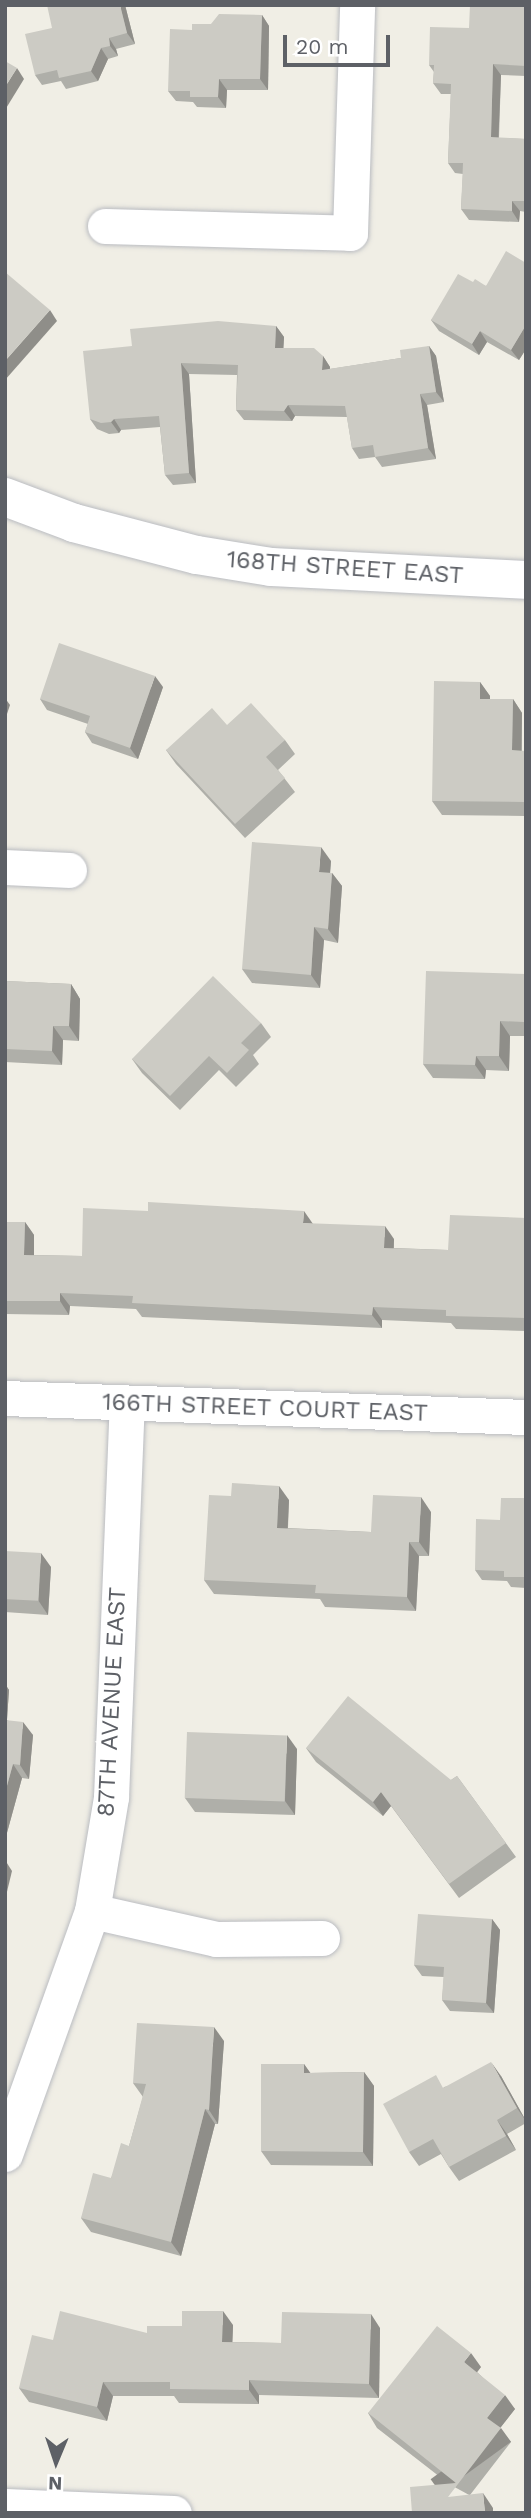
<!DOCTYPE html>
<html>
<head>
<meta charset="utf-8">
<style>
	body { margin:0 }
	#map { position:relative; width:531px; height:2518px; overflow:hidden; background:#f0eee5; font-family:"Work Sans",sans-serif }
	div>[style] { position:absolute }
	.roads { filter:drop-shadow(0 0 2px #babcc1) drop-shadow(0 0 2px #babcc1) }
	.street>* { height:35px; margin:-17.5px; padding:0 17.5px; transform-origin:17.5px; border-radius:17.5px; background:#fff }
	.secondary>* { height:38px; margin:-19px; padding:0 19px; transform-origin:19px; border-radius:19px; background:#fff }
	.wall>* { inset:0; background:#afafa9 }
	.shaded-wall>* { inset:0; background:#8f8e89; transform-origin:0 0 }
	.building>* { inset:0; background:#cccbc4; transform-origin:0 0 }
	span { translate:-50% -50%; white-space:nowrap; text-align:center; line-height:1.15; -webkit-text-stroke:6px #fff; paint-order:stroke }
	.street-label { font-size:24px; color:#5d6066 }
	.frame { position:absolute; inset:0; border:7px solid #5d6066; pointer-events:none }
	.north { position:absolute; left:21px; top:2427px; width:70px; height:70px; -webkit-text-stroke:5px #fff; paint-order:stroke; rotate:182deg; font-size:19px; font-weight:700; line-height:28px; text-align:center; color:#5d6066 }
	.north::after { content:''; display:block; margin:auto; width:24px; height:32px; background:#5d6066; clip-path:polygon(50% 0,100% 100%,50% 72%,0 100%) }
	.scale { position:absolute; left:283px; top:35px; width:107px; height:32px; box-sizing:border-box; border:4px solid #5d6066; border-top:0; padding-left:9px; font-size:21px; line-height:24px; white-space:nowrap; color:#5d6066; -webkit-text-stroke:5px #fff; paint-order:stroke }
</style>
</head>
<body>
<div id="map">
	<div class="roads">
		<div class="street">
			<div style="left:105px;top:226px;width:245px;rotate:1.6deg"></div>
			<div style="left:350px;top:233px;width:228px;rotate:-88.2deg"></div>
			<div style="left:5px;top:867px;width:64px;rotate:2.7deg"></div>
			<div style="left:5px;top:1398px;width:521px;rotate:2.09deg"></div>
			<div style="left:92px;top:1911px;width:127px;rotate:12.7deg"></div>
			<div style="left:216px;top:1939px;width:106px;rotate:-0.5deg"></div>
			<div style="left:5px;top:2154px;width:258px;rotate:-70.3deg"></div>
			<div style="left:92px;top:1911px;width:116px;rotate:-80.5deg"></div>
			<div style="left:111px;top:1797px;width:394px;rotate:-87.7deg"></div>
			<div style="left:5px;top:2506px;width:169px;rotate:2.4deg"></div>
		</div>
		<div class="secondary">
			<div style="left:5px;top:497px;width:74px;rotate:20.6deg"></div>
			<div style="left:74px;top:523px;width:127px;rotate:14.6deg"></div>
			<div style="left:197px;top:555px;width:75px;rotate:9.2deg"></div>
			<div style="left:271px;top:567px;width:255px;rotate:2.9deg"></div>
		</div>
	</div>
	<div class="wall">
		<div style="clip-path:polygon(125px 5px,135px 44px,116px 49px,118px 56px,108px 59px,98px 81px,66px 89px,61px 81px,42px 85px,35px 75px)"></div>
		<div style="clip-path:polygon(526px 5px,526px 76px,501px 75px,499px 138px,526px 139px,526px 212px,520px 211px,519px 222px,469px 220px,461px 209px,463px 174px,455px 173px,448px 163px,451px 94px,441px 94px,433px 83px,434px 72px,429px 65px,469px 28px)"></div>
		<div style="clip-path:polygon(262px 15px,269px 26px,268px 90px,227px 90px,226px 108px,197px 107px,193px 102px,176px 101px,168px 91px,192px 30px,211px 24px)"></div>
		<div style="clip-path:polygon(526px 263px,526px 349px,519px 360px,487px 342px,479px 355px,439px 331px,431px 320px,473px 282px,486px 286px)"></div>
		<div style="clip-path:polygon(276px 326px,284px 337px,283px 348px,323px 356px,330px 367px,330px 369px,401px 358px,429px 346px,436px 356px,444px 402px,427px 405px,436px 459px,382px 467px,375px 457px,359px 459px,352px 448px,347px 417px,295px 416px,292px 421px,244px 420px,236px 410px,237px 375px,189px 374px,196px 483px,173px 485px,165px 475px,160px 427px,121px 430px,119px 433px,109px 434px,97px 429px,90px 419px,132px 346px)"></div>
		<div style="clip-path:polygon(480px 682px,490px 696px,490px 699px,513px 699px,522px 713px,522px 751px,526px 751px,526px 816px,442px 815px,432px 801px)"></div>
		<div style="clip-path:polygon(163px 687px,138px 759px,92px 743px,85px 732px,88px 724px,47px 710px,40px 699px)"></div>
		<div style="clip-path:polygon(227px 725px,285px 740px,295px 754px,278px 770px,295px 792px,245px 838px,176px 764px,166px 750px)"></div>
		<div style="clip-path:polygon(331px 861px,330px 873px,332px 873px,342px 886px,338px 943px,324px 940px,320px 988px,252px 983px,242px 969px)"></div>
		<div style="clip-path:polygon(526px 974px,526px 1036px,510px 1036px,509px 1071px,486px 1070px,485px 1079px,433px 1078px,423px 1064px)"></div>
		<div style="clip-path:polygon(5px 981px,71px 984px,80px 999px,79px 1041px,63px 1040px,62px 1065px,5px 1062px)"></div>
		<div style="clip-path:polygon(261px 1023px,271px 1037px,253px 1055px,259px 1064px,236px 1087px,219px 1070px,180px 1110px,142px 1073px,132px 1059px)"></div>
		<div style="clip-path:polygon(526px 1218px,526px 1331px,456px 1329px,451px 1323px,382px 1320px,382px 1328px,142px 1317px,136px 1309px,70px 1306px,69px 1315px,5px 1314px,5px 1222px,25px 1222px,34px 1235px,34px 1255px,82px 1256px,313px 1224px,394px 1239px,394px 1248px,448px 1250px)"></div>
		<div style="clip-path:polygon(231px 1496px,289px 1500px,288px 1528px,371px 1532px,431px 1512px,429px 1556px,419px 1556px,416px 1611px,325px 1607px,320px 1599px,214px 1594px,204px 1580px)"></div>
		<div style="clip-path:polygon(526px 1498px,526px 1588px,511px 1587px,507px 1581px,482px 1580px,475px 1570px,500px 1520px)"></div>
		<div style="clip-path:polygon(5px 1551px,51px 1567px,48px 1615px,5px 1612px)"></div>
		<div style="clip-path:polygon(5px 1684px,9px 1690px,7px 1720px,33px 1735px,29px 1779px,22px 1778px,5px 1840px)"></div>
		<div style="clip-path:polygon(306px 1748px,451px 1780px,457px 1776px,516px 1857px,459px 1898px,391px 1806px,383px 1816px,316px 1762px)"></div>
		<div style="clip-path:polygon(297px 1749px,295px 1815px,195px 1812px,185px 1798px)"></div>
		<div style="clip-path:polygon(492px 1919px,500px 1930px,494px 2013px,450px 2011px,442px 2000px,444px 1977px,422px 1976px,414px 1965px)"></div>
		<div style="clip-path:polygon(224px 2041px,218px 2124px,215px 2124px,181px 2256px,91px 2232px,81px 2218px,111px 2178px,129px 2146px,143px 2097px,133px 2083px)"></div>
		<div style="clip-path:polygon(304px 2064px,310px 2073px,364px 2072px,374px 2086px,373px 2166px,271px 2165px,261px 2151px)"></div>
		<div style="clip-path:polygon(501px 2076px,526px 2121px,526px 2123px,507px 2134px,516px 2150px,459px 2181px,449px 2167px,441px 2154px,419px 2166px,409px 2152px,444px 2087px)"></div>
		<div style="clip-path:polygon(233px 2325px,232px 2342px,281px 2343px,380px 2328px,379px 2398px,259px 2395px,259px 2404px,179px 2403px,174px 2396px,113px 2396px,107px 2421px,29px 2402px,19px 2388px,53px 2340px,147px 2333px,182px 2326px)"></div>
		<div style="clip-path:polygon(481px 2367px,477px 2372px,515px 2409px,500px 2428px,511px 2442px,470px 2495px,493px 2508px,449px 2484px,377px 2428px,368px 2413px)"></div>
	</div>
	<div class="shaded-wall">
		<div style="clip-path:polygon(120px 5px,125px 5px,135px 44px,127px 33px)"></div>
		<div style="clip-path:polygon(262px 15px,269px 26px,268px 90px,260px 79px)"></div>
		<div style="clip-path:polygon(109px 38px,116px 49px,118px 56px,110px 46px)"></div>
		<div style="clip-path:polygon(101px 48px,108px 59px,98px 81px,91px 71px)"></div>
		<div style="clip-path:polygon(493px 64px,501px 75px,498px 148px,491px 137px)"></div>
		<div style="clip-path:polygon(17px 68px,24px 79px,5px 110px,5px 87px)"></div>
		<div style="clip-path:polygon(219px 79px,227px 90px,226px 108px,218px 97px)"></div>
		<div style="clip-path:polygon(512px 201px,520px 211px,519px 222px,512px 211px)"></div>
		<div style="clip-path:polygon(50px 310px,57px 321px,5px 380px,5px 361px)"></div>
		<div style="clip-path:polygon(526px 325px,526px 349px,519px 360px,511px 350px)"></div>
		<div style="clip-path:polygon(276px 326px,284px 337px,283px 359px,275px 348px)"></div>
		<div style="clip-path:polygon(480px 331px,487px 342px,479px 355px,472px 344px)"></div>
		<div style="clip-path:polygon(429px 346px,436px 356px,444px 402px,436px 392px)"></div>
		<div style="clip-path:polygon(323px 356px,330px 367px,330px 381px,322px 370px)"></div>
		<div style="clip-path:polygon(181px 363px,189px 374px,196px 483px,189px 473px)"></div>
		<div style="clip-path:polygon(420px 394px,427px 405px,436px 459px,428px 448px)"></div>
		<div style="clip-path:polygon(288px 405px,295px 416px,292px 421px,284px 411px)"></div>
		<div style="clip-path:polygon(114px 419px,121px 430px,119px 433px,111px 422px)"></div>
		<div style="clip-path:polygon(155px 676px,163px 687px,138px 759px,130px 748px)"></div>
		<div style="clip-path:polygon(480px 682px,490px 696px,490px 713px,480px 699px)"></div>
		<div style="clip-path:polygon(5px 698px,10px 705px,5px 720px)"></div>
		<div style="clip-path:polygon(513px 699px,522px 713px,521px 764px,512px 750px)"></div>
		<div style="clip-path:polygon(526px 751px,526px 804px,524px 802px)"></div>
		<div style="clip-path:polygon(321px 847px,331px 861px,329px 886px,319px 872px)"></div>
		<div style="clip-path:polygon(332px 873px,342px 886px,338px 943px,328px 929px)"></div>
		<div style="clip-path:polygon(314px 927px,324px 940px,320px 988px,311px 975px)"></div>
		<div style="clip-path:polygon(526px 974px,526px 1025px,524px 1022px)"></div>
		<div style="clip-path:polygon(71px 984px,80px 999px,79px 1041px,69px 1026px)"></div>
		<div style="clip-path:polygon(500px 1021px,510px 1036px,509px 1071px,499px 1056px)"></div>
		<div style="clip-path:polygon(53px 1026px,63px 1040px,62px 1065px,52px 1051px)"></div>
		<div style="clip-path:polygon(476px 1056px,486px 1070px,485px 1079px,475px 1065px)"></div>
		<div style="clip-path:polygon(304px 1211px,313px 1224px,303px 1223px)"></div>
		<div style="clip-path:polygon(25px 1222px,34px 1235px,34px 1268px,24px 1255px)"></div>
		<div style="clip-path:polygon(385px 1226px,394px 1239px,393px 1261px,384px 1248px)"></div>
		<div style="clip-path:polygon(60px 1293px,70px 1306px,69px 1315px,60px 1301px)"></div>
		<div style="clip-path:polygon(373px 1307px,382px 1320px,382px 1328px,372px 1315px)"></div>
		<div style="clip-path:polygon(279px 1486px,289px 1500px,287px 1542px,277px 1528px)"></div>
		<div style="clip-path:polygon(421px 1497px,431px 1512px,429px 1556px,419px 1542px)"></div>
		<div style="clip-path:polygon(409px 1542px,419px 1556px,416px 1611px,407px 1597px)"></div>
		<div style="clip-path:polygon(41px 1553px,51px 1567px,48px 1615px,38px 1600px)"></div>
		<div style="clip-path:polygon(5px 1684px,9px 1690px,6px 1733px,5px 1732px)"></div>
		<div style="clip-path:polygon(23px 1722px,33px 1735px,29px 1779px,20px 1765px)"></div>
		<div style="clip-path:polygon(287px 1735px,297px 1749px,295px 1815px,285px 1801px)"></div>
		<div style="clip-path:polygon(13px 1764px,22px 1778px,5px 1840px,5px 1793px)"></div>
		<div style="clip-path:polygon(381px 1792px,391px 1806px,383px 1816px,373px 1802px)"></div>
		<div style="clip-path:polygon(5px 1860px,12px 1871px,5px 1900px)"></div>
		<div style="clip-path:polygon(492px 1919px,500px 1930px,494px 2013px,486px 2003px)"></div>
		<div style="clip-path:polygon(214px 2027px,224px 2041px,218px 2124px,209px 2110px)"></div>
		<div style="clip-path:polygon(491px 2062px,501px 2076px,526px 2121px,517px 2108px)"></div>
		<div style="clip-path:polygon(304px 2064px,314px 2078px,304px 2073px)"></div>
		<div style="clip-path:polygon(364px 2072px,374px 2086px,373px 2166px,363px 2152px)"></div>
		<div style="clip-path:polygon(205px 2109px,215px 2124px,181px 2256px,171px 2242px)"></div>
		<div style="clip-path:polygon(497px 2120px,507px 2134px,516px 2150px,506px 2136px)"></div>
		<div style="clip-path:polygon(223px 2311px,233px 2325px,232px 2357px,222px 2342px)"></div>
		<div style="clip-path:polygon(371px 2314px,380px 2328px,379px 2398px,369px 2384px)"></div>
		<div style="clip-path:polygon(471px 2353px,481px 2367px,474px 2376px,464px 2362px)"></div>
		<div style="clip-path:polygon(249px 2380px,259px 2395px,259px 2404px,249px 2390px)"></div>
		<div style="clip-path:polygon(103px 2382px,113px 2396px,107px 2421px,97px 2407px)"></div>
		<div style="clip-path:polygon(505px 2395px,515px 2409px,497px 2432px,487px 2418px)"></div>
		<div style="left:501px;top:2428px;width:17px;height:87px;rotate:54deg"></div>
		<div style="clip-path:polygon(483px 2493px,493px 2508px,493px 2513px,485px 2513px)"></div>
	</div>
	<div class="building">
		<div style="clip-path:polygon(47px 5px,120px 5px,127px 33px,109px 38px,110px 46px,101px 48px,91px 71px,59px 78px,57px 70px,35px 75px,25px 34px,52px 28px)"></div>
		<div style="clip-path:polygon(470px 5px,526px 5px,526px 66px,493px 64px,491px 137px,526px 139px,526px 201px,512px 201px,512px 211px,461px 209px,463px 163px,448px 163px,451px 84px,433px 83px,434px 65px,429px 65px,430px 27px,469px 28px)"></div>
		<div style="clip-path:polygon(219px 14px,262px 15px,260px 79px,219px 79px,218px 97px,190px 97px,190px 91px,168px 91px,170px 29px,192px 30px,192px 24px,211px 24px)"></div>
		<div style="clip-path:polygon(5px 61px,17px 68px,5px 87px)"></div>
		<div style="clip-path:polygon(506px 251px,526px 263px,526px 325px,511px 350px,480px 331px,472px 344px,431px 320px,458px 274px,473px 282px,475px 279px,486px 286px)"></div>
		<div style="clip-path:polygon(5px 272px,50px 310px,5px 361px)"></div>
		<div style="clip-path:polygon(218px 321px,276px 326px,275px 348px,314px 348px,323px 356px,322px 370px,401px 358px,400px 350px,429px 346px,436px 392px,420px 394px,428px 448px,375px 457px,373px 445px,352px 448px,345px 406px,288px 405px,284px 411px,236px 410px,238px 365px,181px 363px,189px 473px,165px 475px,159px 416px,114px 419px,111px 422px,101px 423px,90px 419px,83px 351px,132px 346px,130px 329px)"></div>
		<div style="clip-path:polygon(59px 643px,155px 676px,130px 748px,85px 732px,90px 716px,40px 699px)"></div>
		<div style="clip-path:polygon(434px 681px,480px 682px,480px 699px,513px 699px,512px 750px,525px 751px,524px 802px,432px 801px)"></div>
		<div style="clip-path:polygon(251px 703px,285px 740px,266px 757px,285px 778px,235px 824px,166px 750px,212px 708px,227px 725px)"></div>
		<div style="clip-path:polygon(252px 842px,321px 847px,319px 872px,332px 873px,328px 929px,314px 927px,311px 975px,242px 969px)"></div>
		<div style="clip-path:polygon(426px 971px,526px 974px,524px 1022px,500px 1021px,499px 1056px,476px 1056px,475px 1065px,423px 1064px)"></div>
		<div style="clip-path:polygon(213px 976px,261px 1023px,241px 1043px,249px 1050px,227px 1073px,209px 1056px,170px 1096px,132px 1059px)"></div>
		<div style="clip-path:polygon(5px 981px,71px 984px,69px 1026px,53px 1026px,52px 1051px,5px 1049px)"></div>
		<div style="clip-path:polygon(148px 1202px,304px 1211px,303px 1223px,385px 1226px,384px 1248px,448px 1250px,450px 1215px,526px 1218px,526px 1318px,446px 1316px,446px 1310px,373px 1307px,372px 1315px,132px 1303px,133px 1296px,60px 1293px,60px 1301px,5px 1301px,5px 1222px,25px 1222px,24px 1255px,82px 1256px,83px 1208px,148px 1211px)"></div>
		<div style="clip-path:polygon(232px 1483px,279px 1486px,277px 1528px,371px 1532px,373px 1495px,421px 1497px,419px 1542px,409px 1542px,407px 1597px,315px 1593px,316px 1585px,204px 1580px,209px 1495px,231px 1496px)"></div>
		<div style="clip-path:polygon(501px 1498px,526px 1498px,526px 1577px,504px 1577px,504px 1571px,475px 1570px,476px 1519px,500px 1520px)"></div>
		<div style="left:5px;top:1551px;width:36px;height:48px;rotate:3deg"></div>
		<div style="clip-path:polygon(348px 1696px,451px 1780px,457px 1776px,506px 1843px,449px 1884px,381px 1792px,373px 1802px,306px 1748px)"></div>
		<div style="clip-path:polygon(5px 1720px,23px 1722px,20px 1765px,13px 1764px,5px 1793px)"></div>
		<div style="left:187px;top:1732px;width:100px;height:66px;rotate:2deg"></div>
		<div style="clip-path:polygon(418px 1914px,492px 1919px,486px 2003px,442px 2000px,444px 1967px,414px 1965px)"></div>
		<div style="clip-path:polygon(137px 2023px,214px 2027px,209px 2110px,205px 2109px,171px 2242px,81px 2218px,93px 2173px,111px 2178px,121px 2143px,129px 2146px,146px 2084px,133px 2083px)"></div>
		<div style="clip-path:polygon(491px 2062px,517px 2108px,497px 2120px,506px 2136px,449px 2167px,433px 2139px,409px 2152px,383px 2104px,436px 2075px,443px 2088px)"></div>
		<div style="clip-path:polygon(261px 2064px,304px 2064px,304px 2073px,364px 2072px,363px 2152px,261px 2151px)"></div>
		<div style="clip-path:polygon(60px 2311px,147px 2333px,147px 2326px,182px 2326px,182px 2311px,223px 2311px,222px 2342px,281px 2343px,282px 2312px,371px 2314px,369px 2384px,249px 2380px,249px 2390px,170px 2389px,170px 2382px,103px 2382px,97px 2407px,19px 2388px,32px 2335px,53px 2340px)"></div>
		<div style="clip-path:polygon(437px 2326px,471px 2353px,464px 2362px,505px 2395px,487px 2418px,501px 2428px,448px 2497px,483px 2493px,485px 2513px,412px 2513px,410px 2487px,456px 2483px,368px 2413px)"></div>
	</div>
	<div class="street-label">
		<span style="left:345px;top:568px;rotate:4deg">168TH STREET EAST</span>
		<span style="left:265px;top:1408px;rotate:2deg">166TH STREET COURT EAST</span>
		<span style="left:112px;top:1702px;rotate:-87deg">87TH AVENUE EAST</span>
	</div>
	<div class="frame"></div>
	<div class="north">N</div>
	<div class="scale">20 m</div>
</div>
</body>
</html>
